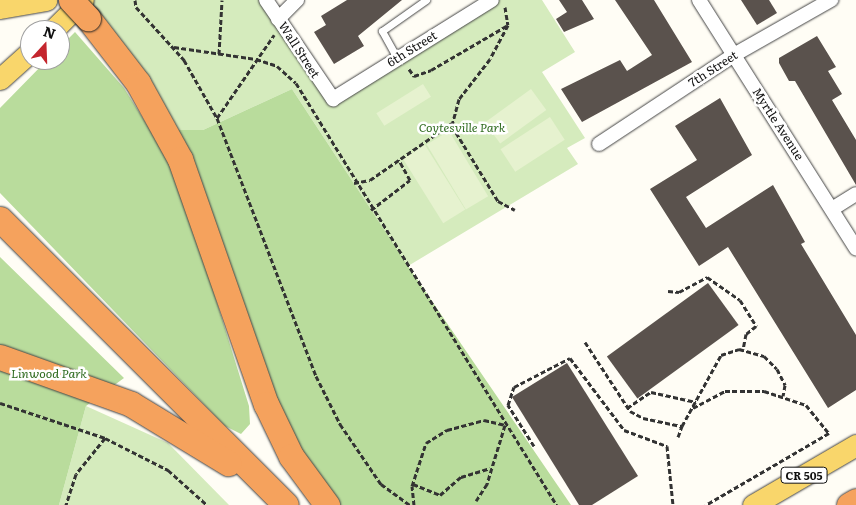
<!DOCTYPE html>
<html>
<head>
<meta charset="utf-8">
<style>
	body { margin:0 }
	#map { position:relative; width:856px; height:505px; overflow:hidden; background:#fffdf5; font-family:Literata,serif }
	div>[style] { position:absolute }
	.green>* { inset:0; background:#d5ebbd }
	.forest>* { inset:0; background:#b9dc9c }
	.pitch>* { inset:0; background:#e6f2cf; transform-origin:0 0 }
	.building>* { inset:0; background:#5a524d; transform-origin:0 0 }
	.path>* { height:3px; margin-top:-1.5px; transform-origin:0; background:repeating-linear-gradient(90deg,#333 0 5px,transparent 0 7.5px) }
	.roads { filter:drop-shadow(0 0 1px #444) drop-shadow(0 0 1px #444) }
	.service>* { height:7px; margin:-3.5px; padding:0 3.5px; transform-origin:3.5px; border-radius:3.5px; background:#fff }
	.minor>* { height:14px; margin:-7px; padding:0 7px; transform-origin:7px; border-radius:7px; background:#fff }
	.primary>* { height:21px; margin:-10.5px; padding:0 10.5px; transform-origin:10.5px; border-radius:10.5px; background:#f9d66b }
	.motorway>* { height:25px; margin:-12.5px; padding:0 12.5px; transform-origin:12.5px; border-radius:12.5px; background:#f5a25d }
	.bridges { filter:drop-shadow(0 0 1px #222) drop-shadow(0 0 1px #222) }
	.motorway-bridge>* { height:25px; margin:-12.5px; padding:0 12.5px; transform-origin:12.5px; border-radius:12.5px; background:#f5a25d }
	span { translate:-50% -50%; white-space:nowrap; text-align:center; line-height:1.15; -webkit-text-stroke:5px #fff; paint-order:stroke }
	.shield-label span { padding:1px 4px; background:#fff; border:1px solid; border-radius:4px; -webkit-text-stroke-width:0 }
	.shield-label { font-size:11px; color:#111; font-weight:700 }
	.street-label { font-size:12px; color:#111 }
	.park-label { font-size:12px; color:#2f6b1f; font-style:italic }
	.north { position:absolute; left:20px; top:20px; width:50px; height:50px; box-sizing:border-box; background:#fff; border:1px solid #a0a0a0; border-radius:50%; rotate:20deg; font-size:14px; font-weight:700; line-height:20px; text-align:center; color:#111 }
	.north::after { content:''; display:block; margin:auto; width:18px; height:22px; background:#c4262e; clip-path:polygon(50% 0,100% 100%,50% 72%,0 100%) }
</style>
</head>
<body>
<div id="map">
	<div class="green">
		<div style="clip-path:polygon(83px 0,266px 0,333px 99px,492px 0,542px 0,575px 52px,542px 72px,585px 138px,567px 148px,578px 164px,408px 266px,292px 89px,203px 130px,165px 130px)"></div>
		<div style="clip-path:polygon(86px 406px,168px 443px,229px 505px,59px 505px)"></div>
	</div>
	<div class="forest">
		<div style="clip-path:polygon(75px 32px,124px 88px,164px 152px,189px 212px,249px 406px,250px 424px,241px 434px,225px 426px,0 193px,0 108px,47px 60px,60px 60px,60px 47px)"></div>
		<div style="clip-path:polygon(292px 89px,408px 266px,571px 505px,327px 505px,312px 485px,165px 130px,203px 130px)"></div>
		<div style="clip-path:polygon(0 257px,124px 378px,86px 406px,59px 505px,0 505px)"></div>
	</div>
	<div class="pitch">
		<div style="left:423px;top:84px;width:15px;height:55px;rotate:58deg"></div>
		<div style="left:531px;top:89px;width:26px;height:57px;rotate:54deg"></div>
		<div style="left:550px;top:117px;width:27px;height:59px;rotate:57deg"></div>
		<div style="left:449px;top:131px;width:76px;height:26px;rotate:59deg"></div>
		<div style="left:425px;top:145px;width:76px;height:26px;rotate:58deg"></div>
	</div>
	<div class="building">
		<div style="clip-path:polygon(347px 0,402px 0,358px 36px,364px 46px,334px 64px,314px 32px,326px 25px,321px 16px)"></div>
		<div style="clip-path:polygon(559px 0,582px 0,594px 19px,564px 32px,556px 19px,567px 12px)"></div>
		<div style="clip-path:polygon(615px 0,654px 0,692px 62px,582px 122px,561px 89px,620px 60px,627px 71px,652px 55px)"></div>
		<div style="clip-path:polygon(741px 0,769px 0,777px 13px,757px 25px)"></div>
		<div style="clip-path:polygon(817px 36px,836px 67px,828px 71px,842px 94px,832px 100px,856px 140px,856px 185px,795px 81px,789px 81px,779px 63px,779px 58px)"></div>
		<div style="clip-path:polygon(720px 98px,752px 155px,686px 197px,706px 228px,773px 185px,805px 242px,801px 244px,856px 335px,856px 390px,828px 408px,728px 247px,699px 266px,650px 189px,697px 160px,675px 126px)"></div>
		<div style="left:708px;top:283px;width:52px;height:125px;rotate:54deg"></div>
		<div style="clip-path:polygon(567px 363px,638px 476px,592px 505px,579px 505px,512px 397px)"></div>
	</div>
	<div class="path">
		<div style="left:135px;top:0;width:7px;rotate:82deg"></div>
		<div style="left:136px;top:7px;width:72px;rotate:47.8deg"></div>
		<div style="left:184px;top:60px;width:67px;rotate:60.4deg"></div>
		<div style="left:217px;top:118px;width:276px;rotate:69deg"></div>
		<div style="left:316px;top:376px;width:54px;rotate:63.4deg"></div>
		<div style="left:340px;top:424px;width:73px;rotate:55.7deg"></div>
		<div style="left:381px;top:484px;width:36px;rotate:36deg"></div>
		<div style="left:505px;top:7px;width:18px;rotate:81deg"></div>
		<div style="left:508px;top:25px;width:38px;rotate:118deg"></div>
		<div style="left:490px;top:59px;width:51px;rotate:127.8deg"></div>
		<div style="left:459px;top:99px;width:28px;rotate:105deg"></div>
		<div style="left:452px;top:126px;width:88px;rotate:58.5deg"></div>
		<div style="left:498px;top:201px;width:19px;rotate:28deg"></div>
		<div style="left:174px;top:47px;width:83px;rotate:8.3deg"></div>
		<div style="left:256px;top:59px;width:22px;rotate:18deg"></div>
		<div style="left:277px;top:66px;width:25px;rotate:42deg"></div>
		<div style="left:296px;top:83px;width:496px;rotate:58.3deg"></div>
		<div style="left:219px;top:54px;width:54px;rotate:-86.8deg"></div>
		<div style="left:409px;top:69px;width:9px;rotate:54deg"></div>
		<div style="left:414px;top:76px;width:18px;rotate:-19deg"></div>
		<div style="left:431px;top:70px;width:89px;rotate:-30.3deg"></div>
		<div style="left:217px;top:118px;width:101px;rotate:-55.5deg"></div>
		<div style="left:354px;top:183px;width:16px;rotate:-11deg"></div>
		<div style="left:370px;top:180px;width:100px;rotate:-34.8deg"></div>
		<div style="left:371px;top:210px;width:49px;rotate:-37.6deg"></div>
		<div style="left:410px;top:180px;width:23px;rotate:-119deg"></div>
		<div style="left:668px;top:291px;width:11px;rotate:5deg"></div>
		<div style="left:679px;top:292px;width:32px;rotate:-28deg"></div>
		<div style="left:707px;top:277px;width:40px;rotate:34.9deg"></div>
		<div style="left:740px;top:300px;width:31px;rotate:58deg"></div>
		<div style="left:756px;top:326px;width:13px;rotate:141deg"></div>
		<div style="left:746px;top:334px;width:15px;rotate:101deg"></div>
		<div style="left:585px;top:342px;width:82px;rotate:56.9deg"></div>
		<div style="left:630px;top:411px;width:15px;rotate:28deg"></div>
		<div style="left:643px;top:418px;width:40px;rotate:12deg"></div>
		<div style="left:682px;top:426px;width:81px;rotate:-61.2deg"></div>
		<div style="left:721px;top:355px;width:19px;rotate:-18deg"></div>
		<div style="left:739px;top:349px;width:26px;rotate:16deg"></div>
		<div style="left:764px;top:356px;width:18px;rotate:45deg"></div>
		<div style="left:777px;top:369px;width:18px;rotate:63deg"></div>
		<div style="left:785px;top:385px;width:11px;rotate:100deg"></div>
		<div style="left:0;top:403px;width:111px;rotate:18.4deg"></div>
		<div style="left:105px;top:438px;width:46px;rotate:128.9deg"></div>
		<div style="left:76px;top:474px;width:33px;rotate:108deg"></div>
		<div style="left:627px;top:408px;width:29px;rotate:-34deg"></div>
		<div style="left:651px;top:392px;width:46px;rotate:12.5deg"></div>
		<div style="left:693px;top:408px;width:36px;rotate:-28deg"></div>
		<div style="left:725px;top:391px;width:39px"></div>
		<div style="left:764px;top:391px;width:44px;rotate:18.4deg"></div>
		<div style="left:806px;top:405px;width:36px;rotate:51deg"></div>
		<div style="left:829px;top:433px;width:143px;rotate:149.7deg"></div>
		<div style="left:678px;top:437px;width:12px;rotate:-70deg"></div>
		<div style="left:105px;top:438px;width:71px;rotate:26.9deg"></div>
		<div style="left:168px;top:470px;width:52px;rotate:41.9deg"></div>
		<div style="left:534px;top:446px;width:49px;rotate:-122.4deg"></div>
		<div style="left:508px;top:405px;width:19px;rotate:-72deg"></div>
		<div style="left:514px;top:387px;width:63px;rotate:-27.4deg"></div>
		<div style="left:570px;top:358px;width:90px;rotate:53.1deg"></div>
		<div style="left:624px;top:430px;width:46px;rotate:20.4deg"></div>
		<div style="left:667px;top:446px;width:59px;rotate:84.2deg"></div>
		<div style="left:413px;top:484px;width:29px;rotate:22deg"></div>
		<div style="left:440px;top:495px;width:28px;rotate:-41deg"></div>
		<div style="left:461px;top:477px;width:30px;rotate:-17deg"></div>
		<div style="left:414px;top:505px;width:19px;rotate:-96deg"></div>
		<div style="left:412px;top:486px;width:45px;rotate:-72deg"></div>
		<div style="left:426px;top:443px;width:25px;rotate:-32deg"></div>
		<div style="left:447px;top:430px;width:38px;rotate:-15deg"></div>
		<div style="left:484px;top:420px;width:22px;rotate:13deg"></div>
		<div style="left:505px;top:425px;width:62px;rotate:107deg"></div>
		<div style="left:487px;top:484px;width:20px;rotate:123deg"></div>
	</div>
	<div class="roads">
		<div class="service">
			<div style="left:397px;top:58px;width:31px;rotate:-119deg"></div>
			<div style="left:382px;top:31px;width:54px;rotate:-35.2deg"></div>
		</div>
		<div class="minor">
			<div style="left:266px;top:0;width:120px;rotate:55.9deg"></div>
			<div style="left:333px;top:99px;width:187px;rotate:-31.9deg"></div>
			<div style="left:699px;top:0;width:294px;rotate:57.7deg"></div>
			<div style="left:278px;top:19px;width:27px;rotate:-45deg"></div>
			<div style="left:599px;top:144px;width:162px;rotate:-33.4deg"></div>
			<div style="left:734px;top:55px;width:112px;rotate:-29.6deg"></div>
			<div style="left:832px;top:209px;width:28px;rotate:-32deg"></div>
		</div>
		<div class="primary">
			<div style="left:0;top:8px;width:47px;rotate:-9.9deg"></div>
			<div style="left:53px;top:30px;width:42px;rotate:-45deg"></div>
			<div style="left:0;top:79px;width:40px;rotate:-42deg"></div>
			<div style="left:753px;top:505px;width:119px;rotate:-30.2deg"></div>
		</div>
		<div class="motorway">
			<div style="left:88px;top:18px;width:82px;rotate:52.4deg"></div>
			<div style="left:138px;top:83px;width:87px;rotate:61.1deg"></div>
			<div style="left:180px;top:159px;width:260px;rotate:70.7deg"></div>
			<div style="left:266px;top:404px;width:58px;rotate:64.3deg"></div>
			<div style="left:291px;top:456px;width:61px;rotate:53.7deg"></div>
			<div style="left:0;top:219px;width:404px;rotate:45deg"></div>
			<div style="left:0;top:357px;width:139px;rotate:19.7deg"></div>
			<div style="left:131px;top:404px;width:114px;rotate:31.3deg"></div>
			<div style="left:849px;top:505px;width:8px;rotate:-30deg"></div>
		</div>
	</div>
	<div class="bridges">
		<div class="motorway-bridge">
			<div style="left:71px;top:0;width:25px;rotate:47deg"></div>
		</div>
	</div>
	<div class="shield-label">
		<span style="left:804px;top:475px">CR 505</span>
	</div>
	<div class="street-label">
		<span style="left:412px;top:49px;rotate:-32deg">6th Street</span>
		<span style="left:299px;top:50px;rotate:57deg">Wall Street</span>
		<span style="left:713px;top:69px;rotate:-33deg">7th Street</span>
		<span style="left:778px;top:124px;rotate:57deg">Myrtle Avenue</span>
	</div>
	<div class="park-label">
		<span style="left:462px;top:128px">Coytesville Park</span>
		<span style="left:49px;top:374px">Linwood Park</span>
	</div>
	<div class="north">N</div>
</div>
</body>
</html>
